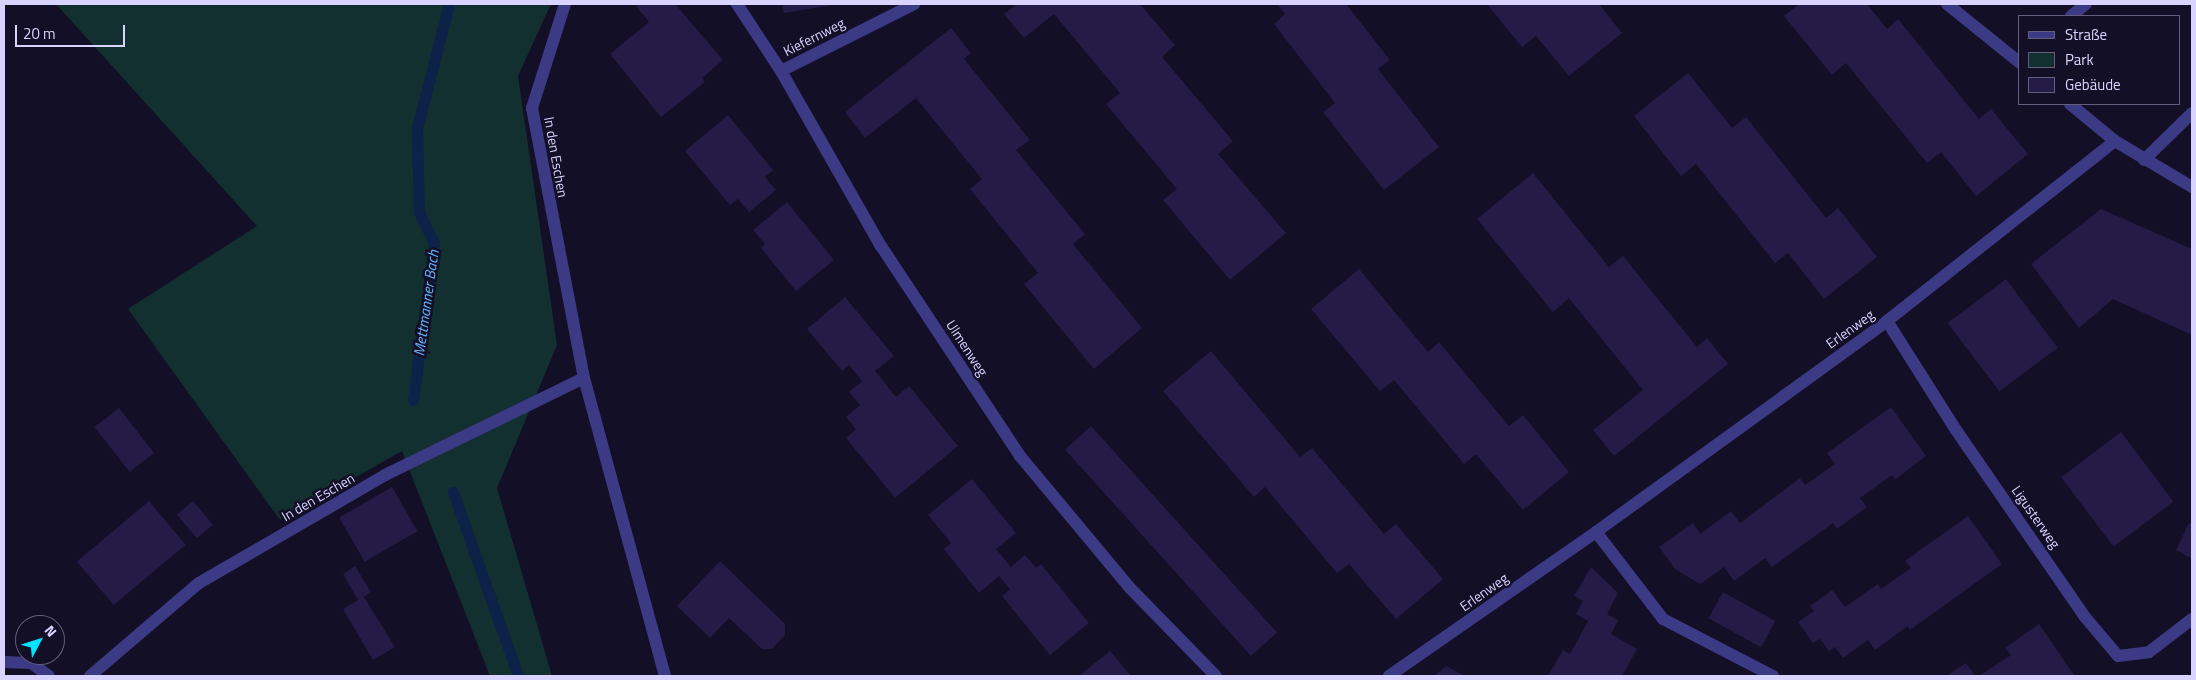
<!DOCTYPE html>
<html>
<head>
<meta charset="utf-8">
<style>
	body { margin:0 }
	#map { position:relative; width:2196px; height:680px; overflow:hidden; background:#130f26; font-family:"Titillium Web",sans-serif }
	div>[style] { position:absolute }
	.green>* { inset:0; background:#12302f }
	.stream>* { height:11px; margin:-5.5px; padding:0 5.5px; transform-origin:5.5px; border-radius:5.5px; background:#0c2248 }
	.building>* { inset:0; background:#241b47; transform-origin:0 0 }
	.lane>* { height:12px; margin:-6px; padding:0 6px; transform-origin:6px; border-radius:6px; background:#3d3a85 }
	.street>* { height:12px; margin:-6px; padding:0 6px; transform-origin:6px; border-radius:6px; background:#3d3a85 }
	span { translate:-50% -50%; white-space:nowrap; text-align:center; line-height:1.15; -webkit-text-stroke:5px #130f26; paint-order:stroke }
	.street-label { font-size:14px; color:#d9d4ff }
	.water-label { font-size:15px; color:#62b6ff; font-style:italic }
	.frame { position:absolute; inset:0; border:5px solid #d9d4ff; pointer-events:none }
	.legend { position:absolute; left:2018px; top:15px; width:162px; height:90px; box-sizing:border-box; background:#130f26; border:1px solid #625e7d; margin:0; padding:6px 9px; list-style:none; font-size:15px; color:#d9d4ff }
	.legend li { display:flex; align-items:center; gap:10px; height:25px }
	.legend b { width:25px; border:1px solid #625e7d }
	.north { position:absolute; left:15px; top:615px; width:50px; height:50px; box-sizing:border-box; background:#130f26; border:1px solid #625e7d; border-radius:50%; rotate:50deg; font-size:14px; font-weight:700; line-height:20px; text-align:center; color:#d9d4ff }
	.north::after { content:''; display:block; margin:auto; width:18px; height:22px; background:#00e5ff; clip-path:polygon(50% 0,100% 100%,50% 72%,0 100%) }
	.scale { position:absolute; left:15px; top:25px; width:110px; height:22px; box-sizing:border-box; border:2px solid #d9d4ff; border-top:0; padding-left:6px; font-size:15px; line-height:18px; white-space:nowrap; color:#d9d4ff; -webkit-text-stroke:4px #130f26; paint-order:stroke }
</style>
</head>
<body>
<div id="map">
	<div class="green">
		<div style="clip-path:polygon(56px 4px,551px 4px,518px 76px,557px 345px,497px 488px,552px 676px,490px 676px,402px 451px,280px 520px,128px 309px,257px 226px)"></div>
	</div>
	<div class="stream">
		<div style="left:413px;top:400px;width:158px;rotate:-82.4deg"></div>
		<div style="left:434px;top:243px;width:34px;rotate:-116deg"></div>
		<div style="left:419px;top:212px;width:84px;rotate:-91.4deg"></div>
		<div style="left:417px;top:128px;width:128px;rotate:-75.5deg"></div>
		<div style="left:453px;top:492px;width:195px;rotate:70.5deg"></div>
	</div>
	<div class="building">
		<div style="clip-path:polygon(639px 4px,675px 4px,723px 60px,702px 78px,705px 82px,661px 117px,610px 54px,649px 22px,636px 6px)"></div>
		<div style="clip-path:polygon(782px 4px,833px 4px,833px 5px,784px 13px)"></div>
		<div style="clip-path:polygon(1017px 4px,1140px 4px,1175px 45px,1162px 57px,1233px 141px,1218px 154px,1286px 233px,1230px 280px,1163px 200px,1177px 189px,1106px 104px,1120px 93px,1054px 14px,1024px 38px,1004px 14px)"></div>
		<div style="clip-path:polygon(1277px 4px,1346px 4px,1390px 60px,1378px 69px,1439px 147px,1384px 190px,1323px 112px,1335px 103px,1274px 24px,1285px 14px)"></div>
		<div style="clip-path:polygon(1487px 4px,1599px 4px,1622px 33px,1569px 76px,1536px 36px,1522px 47px)"></div>
		<div style="clip-path:polygon(1799px 4px,1867px 4px,1887px 29px,1898px 19px,1979px 119px,1991px 109px,2028px 154px,1976px 196px,1941px 152px,1927px 163px,1846px 63px,1832px 75px,1784px 16px)"></div>
		<div style="clip-path:polygon(951px 28px,971px 53px,964px 59px,1030px 140px,1016px 150px,1085px 234px,1073px 244px,1142px 328px,1094px 369px,1024px 284px,1038px 273px,970px 189px,982px 179px,916px 98px,865px 138px,845px 112px)"></div>
		<div style="clip-path:polygon(1688px 73px,1732px 128px,1746px 117px,1826px 218px,1838px 208px,1877px 257px,1824px 299px,1788px 253px,1775px 263px,1696px 164px,1681px 176px,1634px 116px)"></div>
		<div style="clip-path:polygon(728px 115px,773px 170px,765px 177px,776px 190px,749px 212px,738px 199px,730px 205px,685px 151px)"></div>
		<div style="clip-path:polygon(1533px 173px,1609px 267px,1623px 256px,1697px 347px,1707px 338px,1728px 364px,1614px 456px,1593px 430px,1643px 390px,1569px 298px,1553px 312px,1477px 219px)"></div>
		<div style="clip-path:polygon(787px 202px,834px 260px,796px 291px,761px 248px,765px 244px,753px 230px)"></div>
		<div style="clip-path:polygon(2101px 209px,2192px 249px,2192px 335px,2113px 299px,2079px 328px,2031px 264px)"></div>
		<div style="clip-path:polygon(1359px 269px,1428px 352px,1439px 342px,1509px 426px,1523px 415px,1569px 472px,1523px 510px,1476px 454px,1464px 464px,1394px 380px,1380px 391px,1311px 309px)"></div>
		<div style="left:2006px;top:279px;width:86px;height:73px;rotate:53deg"></div>
		<div style="clip-path:polygon(845px 297px,894px 356px,875px 371px,896px 397px,909px 386px,958px 446px,895px 498px,846px 438px,856px 429px,846px 417px,860px 405px,849px 392px,862px 381px,849px 365px,842px 371px,807px 329px)"></div>
		<div style="clip-path:polygon(1211px 351px,1300px 457px,1312px 448px,1384px 534px,1396px 524px,1443px 579px,1396px 619px,1349px 564px,1337px 573px,1265px 487px,1254px 497px,1163px 391px)"></div>
		<div style="clip-path:polygon(1891px 407px,1926px 456px,1896px 479px,1892px 475px,1860px 498px,1867px 507px,1837px 529px,1833px 523px,1772px 567px,1765px 558px,1734px 581px,1724px 567px,1700px 584px,1675px 569px,1659px 547px,1693px 523px,1700px 534px,1731px 511px,1740px 523px,1800px 478px,1805px 485px,1835px 464px,1827px 453px)"></div>
		<div style="left:119px;top:408px;width:57px;height:31px;rotate:52deg"></div>
		<div style="left:1091px;top:426px;width:278px;height:35px;rotate:48deg"></div>
		<div style="left:2121px;top:432px;width:87px;height:75px;rotate:53deg"></div>
		<div style="clip-path:polygon(972px 479px,1016px 533px,996px 549px,1011px 567px,1025px 555px,1036px 568px,1041px 564px,1089px 623px,1050px 655px,1002px 596px,1010px 589px,999px 576px,979px 593px,944px 549px,951px 543px,928px 515px)"></div>
		<div style="left:392px;top:487px;width:51px;height:61px;rotate:60deg"></div>
		<div style="left:149px;top:501px;width:57px;height:94px;rotate:50deg"></div>
		<div style="left:193px;top:501px;width:31px;height:21px;rotate:50deg"></div>
		<div style="clip-path:polygon(1968px 516px,2002px 564px,1910px 630px,1908px 626px,1875px 650px,1868px 640px,1843px 658px,1835px 647px,1829px 651px,1820px 639px,1813px 643px,1798px 622px,1814px 611px,1810px 606px,1832px 590px,1845px 607px,1878px 584px,1881px 589px,1911px 568px,1905px 561px)"></div>
		<div style="clip-path:polygon(2189px 523px,2192px 524px,2192px 559px,2176px 550px)"></div>
		<div style="clip-path:polygon(720px 561px,785px 624px,785px 635px,772px 649px,762px 649px,729px 618px,710px 638px,677px 606px)"></div>
		<div style="clip-path:polygon(355px 566px,371px 592px,364px 597px,395px 647px,373px 660px,343px 609px,358px 600px,343px 574px)"></div>
		<div style="clip-path:polygon(1591px 567px,1618px 593px,1607px 614px,1618px 620px,1611px 634px,1637px 649px,1622px 676px,1548px 676px,1563px 650px,1570px 654px,1588px 621px,1576px 614px,1583px 601px,1574px 596px)"></div>
		<div style="left:1723px;top:592px;width:60px;height:30px;rotate:29deg"></div>
		<div style="clip-path:polygon(2039px 624px,2074px 675px,1979px 676px,2011px 655px,2005px 648px)"></div>
		<div style="clip-path:polygon(1110px 651px,1131px 676px,1079px 676px)"></div>
		<div style="clip-path:polygon(1966px 663px,1975px 676px,1946px 676px)"></div>
		<div style="clip-path:polygon(1446px 666px,1465px 676px,1434px 676px)"></div>
	</div>
	<div class="lane">
		<div style="left:2071px;top:16px;width:19px;rotate:-39deg"></div>
		<div style="left:2144px;top:160px;width:67px;rotate:-44.4deg"></div>
		<div style="left:4px;top:662px;width:27px;rotate:2deg"></div>
		<div style="left:31px;top:663px;width:22px;rotate:36deg"></div>
	</div>
	<div class="street">
		<div style="left:565px;top:4px;width:109px;rotate:107.6deg"></div>
		<div style="left:532px;top:108px;width:275px;rotate:79.1deg"></div>
		<div style="left:584px;top:378px;width:309px;rotate:74.8deg"></div>
		<div style="left:737px;top:4px;width:80px;rotate:56.7deg"></div>
		<div style="left:781px;top:71px;width:202px;rotate:60.3deg"></div>
		<div style="left:881px;top:246px;width:252px;rotate:56.5deg"></div>
		<div style="left:1020px;top:456px;width:172px;rotate:50.2deg"></div>
		<div style="left:1130px;top:588px;width:123px;rotate:45.7deg"></div>
		<div style="left:1947px;top:4px;width:94px;rotate:38.9deg"></div>
		<div style="left:781px;top:71px;width:149px;rotate:-26.7deg"></div>
		<div style="left:2070px;top:104px;width:58px;rotate:39.4deg"></div>
		<div style="left:2115px;top:141px;width:90px;rotate:30.9deg"></div>
		<div style="left:1887px;top:321px;width:129px;rotate:57.7deg"></div>
		<div style="left:1956px;top:430px;width:227px;rotate:55.4deg"></div>
		<div style="left:2085px;top:617px;width:51px;rotate:49.8deg"></div>
		<div style="left:2118px;top:656px;width:31px;rotate:-7deg"></div>
		<div style="left:2149px;top:652px;width:54px;rotate:-37.5deg"></div>
		<div style="left:1596px;top:532px;width:110px;rotate:52.4deg"></div>
		<div style="left:1663px;top:619px;width:124px;rotate:27.4deg"></div>
		<div style="left:90px;top:676px;width:143px;rotate:-40.5deg"></div>
		<div style="left:199px;top:583px;width:215px;rotate:-30.1deg"></div>
		<div style="left:385px;top:475px;width:221px;rotate:-26deg"></div>
		<div style="left:1389px;top:676px;width:252px;rotate:-34.8deg"></div>
		<div style="left:1596px;top:532px;width:359px;rotate:-35.9deg"></div>
		<div style="left:1887px;top:321px;width:290px;rotate:-38.3deg"></div>
	</div>
	<div class="street-label">
		<span style="left:814px;top:37px;rotate:-27deg">Kiefernweg</span>
		<span style="left:556px;top:157px;rotate:80deg">In den Eschen</span>
		<span style="left:1850px;top:329px;rotate:-36deg">Erlenweg</span>
		<span style="left:967px;top:348px;rotate:57deg">Ulmenweg</span>
		<span style="left:318px;top:497px;rotate:-30deg">In den Eschen</span>
		<span style="left:2036px;top:517px;rotate:55deg">Ligusterweg</span>
		<span style="left:1484px;top:592px;rotate:-35deg">Erlenweg</span>
	</div>
	<div class="water-label">
		<span style="left:426px;top:303px;rotate:-82deg">Mettmanner Bach</span>
	</div>
	<div class="frame"></div>
	<ul class="legend">
	<li><b style="height:6px;background:#3d3a85"></b>Straße</li>
	<li><b style="height:14px;background:#12302f"></b>Park</li>
	<li><b style="height:14px;background:#241b47"></b>Gebäude</li>
	</ul>
	<div class="north">N</div>
	<div class="scale">20 m</div>
</div>
</body>
</html>
